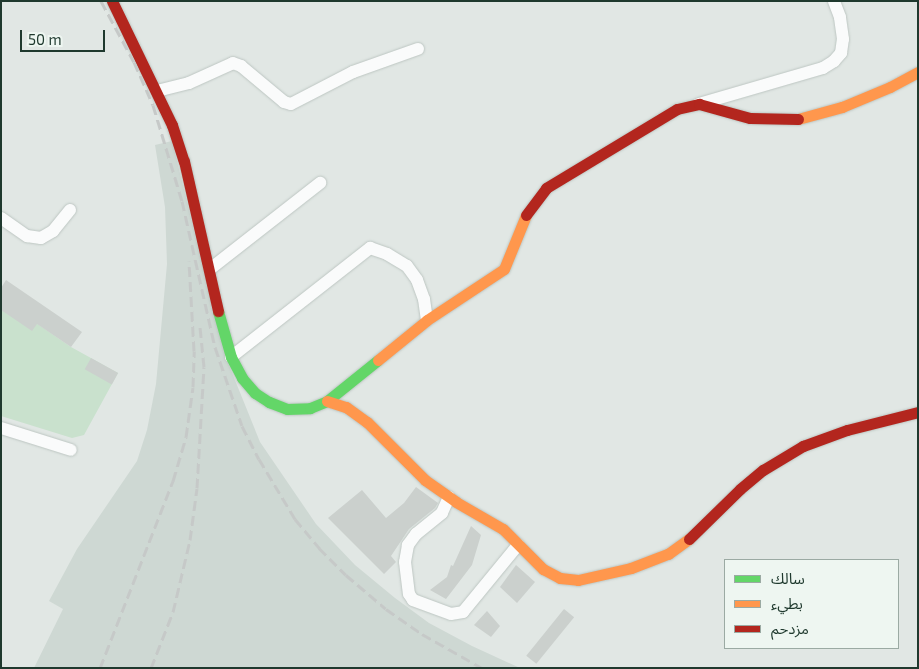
<!DOCTYPE html>
<html>
<head>
<meta charset="utf-8">
<style>
	body { margin:0 }
	#map { position:relative; width:919px; height:669px; overflow:hidden; background:#e1e7e4; font-family:"Exo 2","Noto Sans Arabic",sans-serif }
	div>[style] { position:absolute }
	.built>* { inset:0; background:#ced8d3 }
	.green>* { inset:0; background:#c9e1cd }
	.building>* { inset:0; background:#cbd0cd; transform-origin:0 0 }
	.roads { filter:drop-shadow(0 0 1px #bdc6c2) drop-shadow(0 0 1px #bdc6c2) }
	.street>* { height:12px; margin:-6px; padding:0 6px; transform-origin:6px; border-radius:6px; background:#fafbfb }
	.fast>* { height:11px; margin:-5.5px; padding:0 5.5px; transform-origin:5.5px; border-radius:5.5px; background:#63d668 }
	.slow>* { height:11px; margin:-5.5px; padding:0 5.5px; transform-origin:5.5px; border-radius:5.5px; background:#ff974d }
	.jam>* { height:11px; margin:-5.5px; padding:0 5.5px; transform-origin:5.5px; border-radius:5.5px; background:#b3261e }
	.rail>* { height:3px; margin-top:-1.5px; transform-origin:0; background:repeating-linear-gradient(90deg,#c6c9c8 0 10px,transparent 0 15px) }
	span { translate:-50% -50%; white-space:nowrap; text-align:center; line-height:1.15; -webkit-text-stroke:5px #eef6f1; paint-order:stroke }
	.frame { position:absolute; inset:0; border:2px solid #1f392e; pointer-events:none }
	.legend { position:absolute; left:724px; top:559px; width:175px; height:90px; box-sizing:border-box; background:#eef6f1; border:1px solid #9baaa3; margin:0; padding:6px 9px; list-style:none; font-size:15px; color:#1f392e }
	.legend li { display:flex; align-items:center; gap:10px; height:25px }
	.legend b { width:25px; border:1px solid #9baaa3 }
	.scale { position:absolute; left:20px; top:30px; width:85px; height:22px; box-sizing:border-box; border:2px solid #1f392e; border-top:0; padding-left:6px; font-size:15px; line-height:18px; white-space:nowrap; color:#1f392e; -webkit-text-stroke:4px #eef6f1; paint-order:stroke }
</style>
</head>
<body>
<div id="map">
	<div class="built">
		<div style="clip-path:polygon(172px 141px,224px 353px,260px 442px,316px 524px,355px 565px,395px 598px,429px 623px,472px 646px,520px 668px,34px 668px,63px 609px,49px 601px,77px 549px,137px 461px,147px 430px,156px 384px,167px 264px,165px 207px,155px 145px)"></div>
	</div>
	<div class="green">
		<div style="clip-path:polygon(1px 299px,71px 347px,118px 373px,84px 435px,72px 438px,1px 416px)"></div>
	</div>
	<div class="building">
		<div style="clip-path:polygon(6px 280px,82px 332px,71px 347px,37px 324px,32px 331px,1px 310px,1px 288px)"></div>
		<div style="left:91px;top:358px;width:31px;height:13px;rotate:29deg"></div>
		<div style="clip-path:polygon(416px 487px,438px 503px,435px 508px,409px 529px,391px 556px,396px 562px,384px 574px,328px 518px,362px 490px,386px 518px,404px 503px)"></div>
		<div style="clip-path:polygon(471px 526px,481px 535px,472px 565px,446px 599px,430px 590px,447px 577px,451px 565px,453px 566px)"></div>
		<div style="clip-path:polygon(516px 565px,535px 582px,517px 603px,500px 587px)"></div>
		<div style="left:564px;top:609px;width:13px;height:60px;rotate:39deg"></div>
		<div style="clip-path:polygon(487px 611px,500px 626px,491px 637px,474px 625px)"></div>
	</div>
	<div class="roads">
		<div class="street">
			<div style="left:157px;top:91px;width:33px;rotate:-14deg"></div>
			<div style="left:189px;top:83px;width:48px;rotate:-24.4deg"></div>
			<div style="left:233px;top:63px;width:9px;rotate:21deg"></div>
			<div style="left:241px;top:66px;width:56px;rotate:39.9deg"></div>
			<div style="left:284px;top:102px;width:7px;rotate:16deg"></div>
			<div style="left:291px;top:104px;width:70px;rotate:-27.3deg"></div>
			<div style="left:353px;top:72px;width:69px;rotate:-19.5deg"></div>
			<div style="left:699px;top:104px;width:129px;rotate:-16.2deg"></div>
			<div style="left:823px;top:68px;width:13px;rotate:-32deg"></div>
			<div style="left:834px;top:61px;width:11px;rotate:-49deg"></div>
			<div style="left:841px;top:53px;width:14px;rotate:-82deg"></div>
			<div style="left:843px;top:39px;width:22px;rotate:-98deg"></div>
			<div style="left:840px;top:17px;width:17px;rotate:-111deg"></div>
			<div style="left:1px;top:218px;width:32px;rotate:35deg"></div>
			<div style="left:27px;top:236px;width:14px;rotate:8deg"></div>
			<div style="left:41px;top:238px;width:14px;rotate:-30deg"></div>
			<div style="left:53px;top:231px;width:27px;rotate:-51deg"></div>
			<div style="left:210px;top:269px;width:140px;rotate:-38deg"></div>
			<div style="left:231px;top:357px;width:177px;rotate:-38.1deg"></div>
			<div style="left:370px;top:248px;width:18px;rotate:19deg"></div>
			<div style="left:387px;top:254px;width:23px;rotate:31deg"></div>
			<div style="left:407px;top:266px;width:17px;rotate:54deg"></div>
			<div style="left:417px;top:280px;width:20px;rotate:70deg"></div>
			<div style="left:424px;top:299px;width:21px;rotate:82deg"></div>
			<div style="left:1px;top:428px;width:73px;rotate:17.4deg"></div>
			<div style="left:449px;top:497px;width:17px;rotate:114deg"></div>
			<div style="left:442px;top:513px;width:33px;rotate:141deg"></div>
			<div style="left:416px;top:534px;width:14px;rotate:126deg"></div>
			<div style="left:408px;top:545px;width:17px;rotate:100deg"></div>
			<div style="left:405px;top:562px;width:32px;rotate:83deg"></div>
			<div style="left:409px;top:594px;width:7px;rotate:56deg"></div>
			<div style="left:413px;top:600px;width:40px;rotate:20.2deg"></div>
			<div style="left:451px;top:614px;width:12px;rotate:-9deg"></div>
			<div style="left:463px;top:612px;width:87px;rotate:-50.6deg"></div>
		</div>
		<div class="fast">
			<div style="left:218px;top:311px;width:48px;rotate:74.2deg"></div>
			<div style="left:231px;top:357px;width:24px;rotate:62deg"></div>
			<div style="left:242px;top:378px;width:20px;rotate:49deg"></div>
			<div style="left:255px;top:393px;width:17px;rotate:33deg"></div>
			<div style="left:269px;top:402px;width:19px;rotate:21deg"></div>
			<div style="left:287px;top:409px;width:23px;rotate:-2deg"></div>
			<div style="left:310px;top:408px;width:18px;rotate:-22deg"></div>
			<div style="left:327px;top:401px;width:65px;rotate:-38.8deg"></div>
		</div>
		<div class="slow">
			<div style="left:798px;top:119px;width:46px;rotate:-15.3deg"></div>
			<div style="left:842px;top:107px;width:52px;rotate:-22.6deg"></div>
			<div style="left:890px;top:87px;width:32px;rotate:-28deg"></div>
			<div style="left:378px;top:360px;width:63px;rotate:-39.2deg"></div>
			<div style="left:427px;top:320px;width:92px;rotate:-33.5deg"></div>
			<div style="left:504px;top:269px;width:58px;rotate:-67.8deg"></div>
			<div style="left:327px;top:401px;width:20px;rotate:18deg"></div>
			<div style="left:346px;top:407px;width:26px;rotate:36deg"></div>
			<div style="left:367px;top:422px;width:82px;rotate:45deg"></div>
			<div style="left:425px;top:480px;width:38px;rotate:35deg"></div>
			<div style="left:456px;top:502px;width:54px;rotate:29.9deg"></div>
			<div style="left:503px;top:529px;width:57px;rotate:45deg"></div>
			<div style="left:543px;top:569px;width:19px;rotate:28deg"></div>
			<div style="left:560px;top:578px;width:18px;rotate:6deg"></div>
			<div style="left:578px;top:580px;width:54px;rotate:-12.8deg"></div>
			<div style="left:631px;top:568px;width:40px;rotate:-21deg"></div>
			<div style="left:668px;top:554px;width:26px;rotate:-36deg"></div>
		</div>
		<div class="jam">
			<div style="left:112px;top:1px;width:138px;rotate:64.2deg"></div>
			<div style="left:172px;top:125px;width:38px;rotate:72deg"></div>
			<div style="left:184px;top:161px;width:154px;rotate:77.2deg"></div>
			<div style="left:526px;top:215px;width:34px;rotate:-53deg"></div>
			<div style="left:546px;top:188px;width:153px;rotate:-31.1deg"></div>
			<div style="left:677px;top:109px;width:23px;rotate:-13deg"></div>
			<div style="left:699px;top:104px;width:53px;rotate:15.4deg"></div>
			<div style="left:750px;top:118px;width:48px;rotate:1.2deg"></div>
			<div style="left:689px;top:539px;width:71px;rotate:-44.4deg"></div>
			<div style="left:740px;top:489px;width:30px;rotate:-40deg"></div>
			<div style="left:763px;top:470px;width:47px;rotate:-31deg"></div>
			<div style="left:803px;top:446px;width:47px;rotate:-20deg"></div>
			<div style="left:847px;top:430px;width:73px;rotate:-14.2deg"></div>
		</div>
	</div>
	<div class="rail">
		<div style="left:101px;top:1px;width:69px;rotate:61.6deg"></div>
		<div style="left:134px;top:62px;width:47px;rotate:66.2deg"></div>
		<div style="left:153px;top:105px;width:100px;rotate:73.2deg"></div>
		<div style="left:182px;top:201px;width:150px;rotate:77.3deg"></div>
		<div style="left:215px;top:347px;width:83px;rotate:71.1deg"></div>
		<div style="left:242px;top:426px;width:37px;rotate:63deg"></div>
		<div style="left:259px;top:459px;width:70px;rotate:59deg"></div>
		<div style="left:295px;top:519px;width:38px;rotate:50deg"></div>
		<div style="left:319px;top:548px;width:38px;rotate:45deg"></div>
		<div style="left:346px;top:575px;width:52px;rotate:40.4deg"></div>
		<div style="left:386px;top:609px;width:44px;rotate:34.8deg"></div>
		<div style="left:422px;top:634px;width:69px;rotate:29.5deg"></div>
		<div style="left:100px;top:668px;width:201px;rotate:-68.7deg"></div>
		<div style="left:173px;top:481px;width:46px;rotate:-73.5deg"></div>
		<div style="left:186px;top:437px;width:50px;rotate:-82deg"></div>
		<div style="left:193px;top:387px;width:36px;rotate:-88deg"></div>
		<div style="left:194px;top:351px;width:90px;rotate:-93.2deg"></div>
		<div style="left:151px;top:668px;width:60px;rotate:-68.6deg"></div>
		<div style="left:173px;top:612px;width:74px;rotate:-76.7deg"></div>
		<div style="left:190px;top:540px;width:52px;rotate:-82.3deg"></div>
		<div style="left:197px;top:488px;width:121px;rotate:-86.7deg"></div>
		<div style="left:204px;top:367px;width:40px;rotate:-95.7deg"></div>
	</div>
	<div class="frame"></div>
	<ul class="legend">
	<li><b style="height:6px;background:#63d668"></b>سالك</li>
	<li><b style="height:6px;background:#ff974d"></b>بطيء</li>
	<li><b style="height:6px;background:#b3261e"></b>مزدحم</li>
	</ul>
	<div class="scale">50 m</div>
</div>
</body>
</html>
